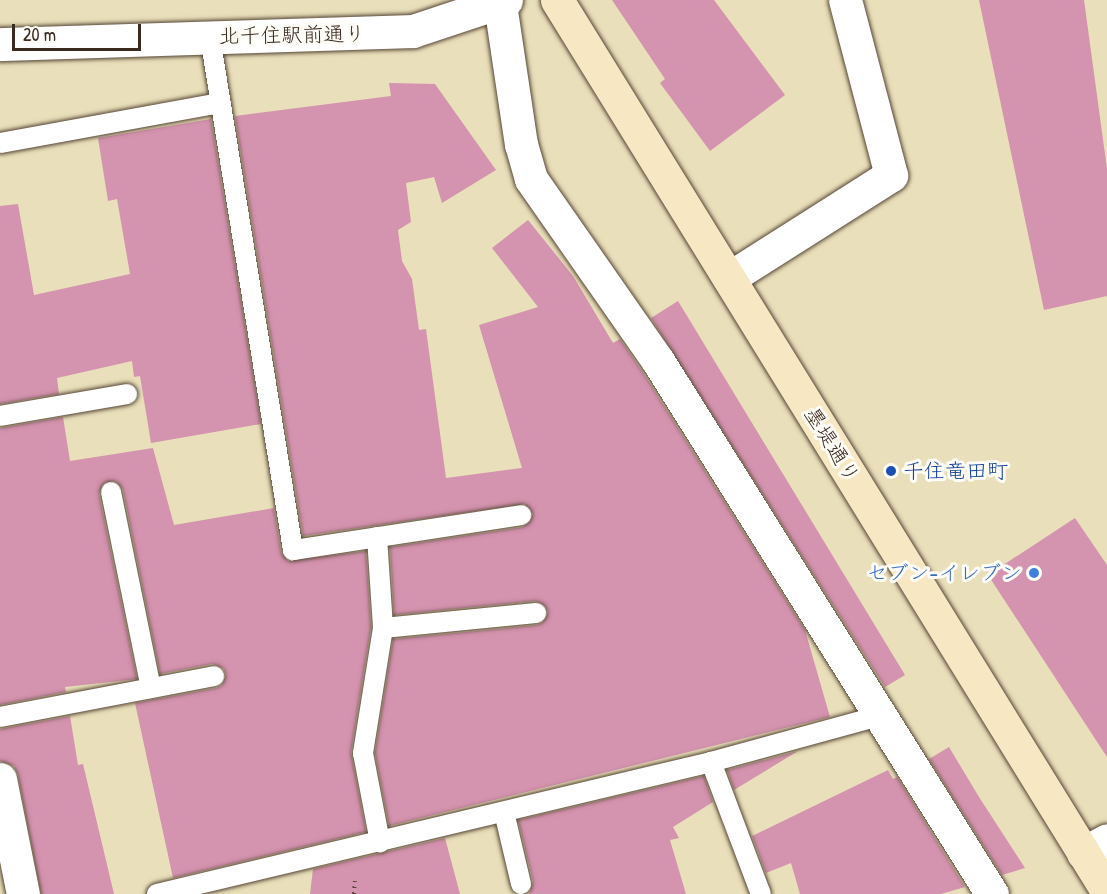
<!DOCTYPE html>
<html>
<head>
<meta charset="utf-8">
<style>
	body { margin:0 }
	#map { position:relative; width:1107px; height:894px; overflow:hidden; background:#e9dfba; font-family:"Patrick Hand","Klee One",sans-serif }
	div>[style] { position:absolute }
	.building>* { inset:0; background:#d493ae }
	.path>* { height:4px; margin-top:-2px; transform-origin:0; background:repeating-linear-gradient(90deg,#554535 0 1.5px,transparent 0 6px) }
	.roads { filter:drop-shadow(0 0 2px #554535) drop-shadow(0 0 2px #554535) }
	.service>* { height:20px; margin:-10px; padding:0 10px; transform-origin:10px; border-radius:10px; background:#fff }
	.minor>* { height:33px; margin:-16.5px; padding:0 16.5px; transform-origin:16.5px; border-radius:16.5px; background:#fff }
	.tertiary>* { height:33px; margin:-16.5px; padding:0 16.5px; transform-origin:16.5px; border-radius:16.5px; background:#fff }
	.secondary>* { height:33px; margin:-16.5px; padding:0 16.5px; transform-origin:16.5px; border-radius:16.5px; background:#f7e8c3 }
	.dots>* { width:16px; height:16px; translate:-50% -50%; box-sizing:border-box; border:3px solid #fdfcf7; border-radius:50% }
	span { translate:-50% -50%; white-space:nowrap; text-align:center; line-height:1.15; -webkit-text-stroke:6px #fdfcf7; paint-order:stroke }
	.street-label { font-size:21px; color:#3b2a1e }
	.transit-label { font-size:21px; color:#164399 }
	.left { translate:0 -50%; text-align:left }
	.shop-label { font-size:21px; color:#366cbe }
	.right { translate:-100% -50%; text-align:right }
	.scale { position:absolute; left:12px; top:24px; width:129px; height:27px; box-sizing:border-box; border:3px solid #3b2a1e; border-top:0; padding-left:8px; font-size:18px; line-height:21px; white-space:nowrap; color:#3b2a1e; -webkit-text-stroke:4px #fdfcf7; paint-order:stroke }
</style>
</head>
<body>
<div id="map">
	<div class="building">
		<div style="clip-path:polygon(612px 0,714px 0,785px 95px,710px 151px,660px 83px,665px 79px)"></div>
		<div style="clip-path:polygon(979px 0,1084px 0,1107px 169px,1107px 296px,1044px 310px)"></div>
		<div style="clip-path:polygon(389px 83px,435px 84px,496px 170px,442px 203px,434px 177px,406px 183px,411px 222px,398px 230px,402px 261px,412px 279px,419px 330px,426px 329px,446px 478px,522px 468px,479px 325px,538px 307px,492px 248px,528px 220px,573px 276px,613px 343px,620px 339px,642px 371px,805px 630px,830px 717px,389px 826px,375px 753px,393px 639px,537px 625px,543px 622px,548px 612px,545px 606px,535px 601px,394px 615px,390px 547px,523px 527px,533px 514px,525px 504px,303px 536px,235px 116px,391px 96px)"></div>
		<div style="clip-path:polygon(211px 119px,261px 424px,151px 443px,140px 376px,134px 377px,132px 361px,57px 378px,59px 394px,0 404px,0 206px,18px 204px,34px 295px,130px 274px,117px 199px,108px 201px,98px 138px)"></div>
		<div style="clip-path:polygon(678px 301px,905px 675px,885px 687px,651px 318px)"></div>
		<div style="clip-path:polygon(63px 417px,70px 461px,153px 448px,174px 525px,274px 508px,281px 552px,288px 561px,366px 551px,371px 627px,351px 752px,366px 832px,173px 878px,135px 703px,216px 688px,222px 685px,226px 674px,223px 668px,212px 664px,160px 674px,123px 490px,115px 481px,104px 483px,99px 494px,137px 679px,65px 687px,66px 692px,0 705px,0 428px)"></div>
		<div style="clip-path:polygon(1075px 518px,1107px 565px,1107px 757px,988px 575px)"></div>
		<div style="clip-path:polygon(70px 716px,78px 765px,83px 764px,114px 894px,41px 894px,18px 775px,14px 766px,0 761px,0 729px)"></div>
		<div style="clip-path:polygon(949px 747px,979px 797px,1025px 868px,1002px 875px,929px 759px)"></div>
		<div style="clip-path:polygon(798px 751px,734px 790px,727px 770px)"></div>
		<div style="clip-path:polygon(888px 770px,893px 779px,897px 777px,965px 887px,941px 894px,800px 894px,791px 863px,766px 873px,752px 836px)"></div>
		<div style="clip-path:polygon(704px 776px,713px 802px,673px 827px,679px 838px,670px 840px,686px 894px,529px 894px,533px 881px,518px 820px)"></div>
		<div style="clip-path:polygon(445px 838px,460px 894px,310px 894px,313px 869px)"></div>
	</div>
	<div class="path">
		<div style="left:354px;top:894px;width:13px;rotate:-86deg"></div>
	</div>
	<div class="roads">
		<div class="service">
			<div style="left:210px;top:37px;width:520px;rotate:80.81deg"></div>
			<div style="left:293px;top:550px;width:231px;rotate:-8.7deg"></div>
			<div style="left:0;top:143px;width:224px;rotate:-10.3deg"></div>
			<div style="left:0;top:416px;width:129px;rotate:-9.8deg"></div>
			<div style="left:111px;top:492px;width:200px;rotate:78.5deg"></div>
			<div style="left:377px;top:537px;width:91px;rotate:86.2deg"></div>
			<div style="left:383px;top:628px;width:127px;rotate:99.1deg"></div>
			<div style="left:363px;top:753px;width:91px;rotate:79.2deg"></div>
			<div style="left:383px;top:628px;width:154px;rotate:-5.6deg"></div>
			<div style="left:0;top:717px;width:218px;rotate:-10.8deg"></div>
			<div style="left:711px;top:762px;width:141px;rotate:69.3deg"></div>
			<div style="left:504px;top:812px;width:74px;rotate:76.7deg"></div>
			<div style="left:157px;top:894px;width:570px;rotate:-13.4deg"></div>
			<div style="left:711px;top:762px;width:178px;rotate:-15.3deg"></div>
		</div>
		<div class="minor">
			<div style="left:500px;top:4px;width:142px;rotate:81.5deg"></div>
			<div style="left:521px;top:144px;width:36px;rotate:74deg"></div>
			<div style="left:531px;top:179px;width:222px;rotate:55.1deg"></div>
			<div style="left:658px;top:361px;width:629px;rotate:57.93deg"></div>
			<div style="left:729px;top:278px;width:192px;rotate:-32.4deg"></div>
			<div style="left:891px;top:175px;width:181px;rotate:-104.7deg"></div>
			<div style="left:0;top:779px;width:117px;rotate:78.7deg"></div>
			<div style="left:1083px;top:853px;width:27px;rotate:-28deg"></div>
		</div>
		<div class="tertiary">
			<div style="left:0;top:44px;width:413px;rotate:-1.8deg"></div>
			<div style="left:413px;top:31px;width:98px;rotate:-18.4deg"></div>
		</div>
		<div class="secondary">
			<div style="left:557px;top:0;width:1047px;rotate:58.31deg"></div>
		</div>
	</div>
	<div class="dots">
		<div style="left:891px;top:471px;background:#1a4fb4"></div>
		<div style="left:1034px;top:573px;background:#3f7fe0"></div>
	</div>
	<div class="street-label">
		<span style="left:292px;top:35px;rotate:-1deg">北千住駅前通り</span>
		<span style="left:832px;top:445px;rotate:58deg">墨堤通り</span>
	</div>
	<div class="transit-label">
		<span class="left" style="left:903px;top:471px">千住竜田町</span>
	</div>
	<div class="shop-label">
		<span class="right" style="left:1022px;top:573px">セブン-イレブン</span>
	</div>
	<div class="scale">20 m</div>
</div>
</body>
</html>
